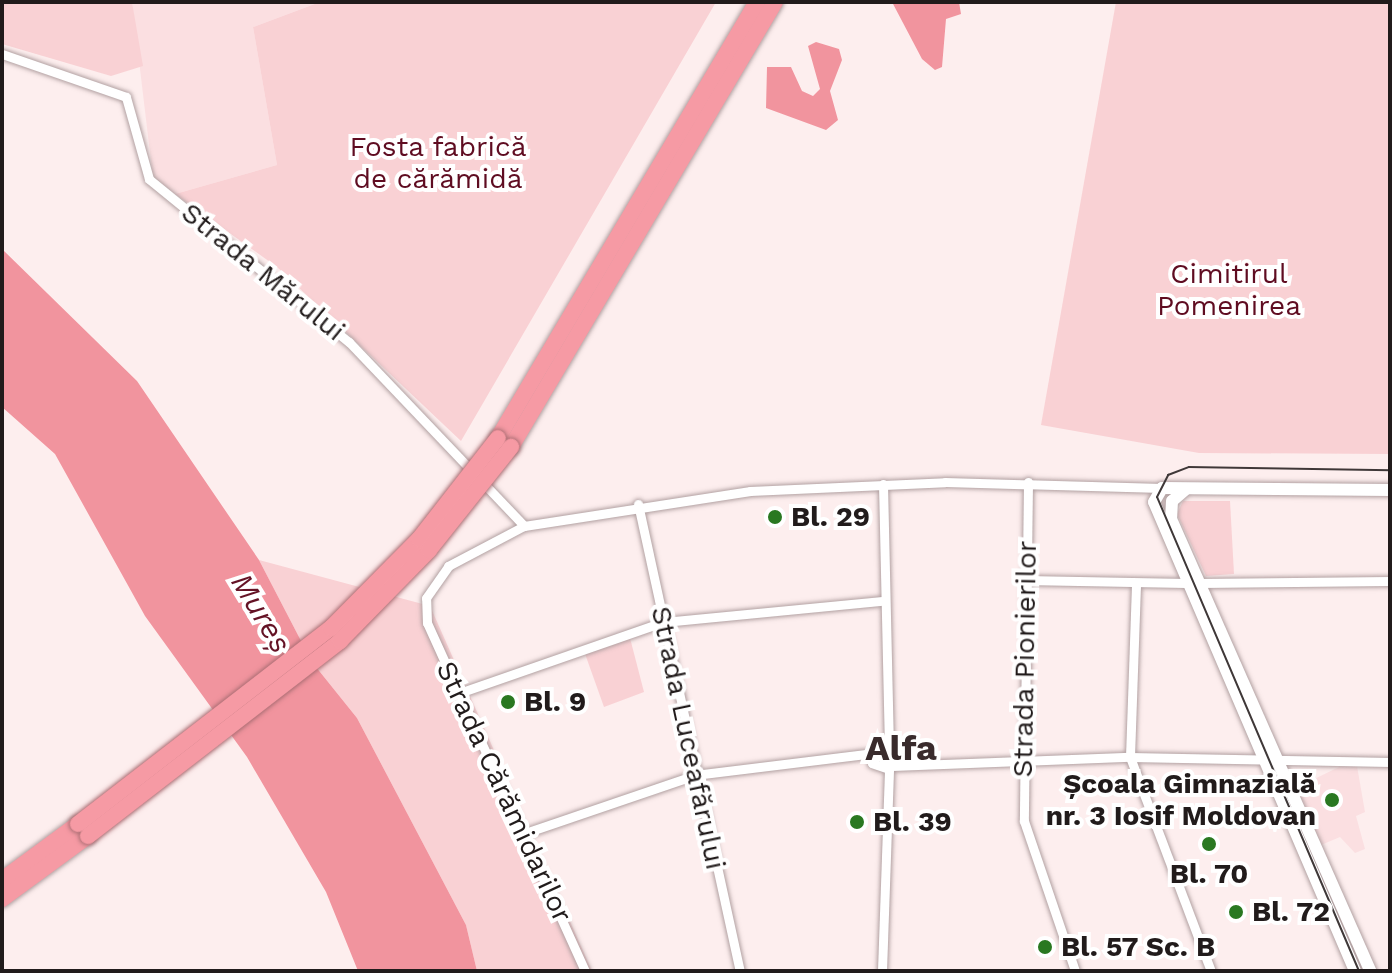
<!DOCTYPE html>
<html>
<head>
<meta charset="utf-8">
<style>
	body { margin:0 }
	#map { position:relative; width:1392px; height:973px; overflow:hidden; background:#fdeeee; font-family:"Work Sans",sans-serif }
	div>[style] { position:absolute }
	.built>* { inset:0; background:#fbdfe1 }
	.green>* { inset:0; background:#f9d1d4 }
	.water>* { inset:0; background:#f1949e }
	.roads { filter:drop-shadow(0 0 2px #b2a1a2) drop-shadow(0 0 2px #b2a1a2) }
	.minor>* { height:9px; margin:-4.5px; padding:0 4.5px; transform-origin:4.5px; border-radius:4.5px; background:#fff }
	.secondary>* { height:12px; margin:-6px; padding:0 6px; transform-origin:6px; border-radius:6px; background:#fff }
	.motorway>* { height:16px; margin:-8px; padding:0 8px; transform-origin:8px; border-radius:8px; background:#f69aa4 }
	.tram>* { height:2px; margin:-1px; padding:0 1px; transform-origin:1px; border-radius:1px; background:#3f3838 }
	.bridges { filter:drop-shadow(0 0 2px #ab6e74) drop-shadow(0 0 2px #ab6e74) }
	.motorway-bridge>* { height:16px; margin:-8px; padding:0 8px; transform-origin:8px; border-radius:8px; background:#f69aa4 }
	.dots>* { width:22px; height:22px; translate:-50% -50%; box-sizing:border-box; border:4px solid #fff; border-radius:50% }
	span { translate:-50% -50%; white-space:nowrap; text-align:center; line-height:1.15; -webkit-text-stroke:8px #fff; paint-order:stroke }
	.park-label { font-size:28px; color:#5f0c21 }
	.street-label { font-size:28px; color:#211b1b }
	.poi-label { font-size:28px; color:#211b1b; font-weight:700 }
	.left { translate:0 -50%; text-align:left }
	.right { translate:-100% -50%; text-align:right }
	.water-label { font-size:30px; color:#641225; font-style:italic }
	.district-label { font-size:36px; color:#392b2c; font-weight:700 }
	.frame { position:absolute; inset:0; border:4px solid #211b1b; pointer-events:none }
</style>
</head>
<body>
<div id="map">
	<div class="built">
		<div style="clip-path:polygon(132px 2px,320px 2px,253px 27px,277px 165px,175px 194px,153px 178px)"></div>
		<div style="clip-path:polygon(1341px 766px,1357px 766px,1365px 812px,1356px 816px,1365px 849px,1355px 853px,1340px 837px,1321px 845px,1296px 788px)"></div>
	</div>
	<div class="green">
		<div style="clip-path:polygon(2px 2px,132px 2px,143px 66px,111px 76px,2px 44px)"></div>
		<div style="clip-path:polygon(320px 2px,716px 2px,461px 441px,277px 267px,175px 194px,277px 165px,253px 27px)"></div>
		<div style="clip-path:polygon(1116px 2px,1390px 2px,1390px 454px,1199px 453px,1041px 425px)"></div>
		<div style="clip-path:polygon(1183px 501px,1230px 501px,1234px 574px,1206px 576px,1177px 514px)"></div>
		<div style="clip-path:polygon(259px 560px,430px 606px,592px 971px,477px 971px,466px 925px,357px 718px,312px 662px)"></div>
		<div style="clip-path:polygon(630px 638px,644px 692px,604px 707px,584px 651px)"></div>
	</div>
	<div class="water">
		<div style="clip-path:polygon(892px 2px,959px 2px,961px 14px,946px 19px,942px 67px,935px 70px,922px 59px)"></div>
		<div style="clip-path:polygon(816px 42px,839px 49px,842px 60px,830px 91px,838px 120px,826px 130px,766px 108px,767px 67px,791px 67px,802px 91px,813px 96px,820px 89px,808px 46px)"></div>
		<div style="clip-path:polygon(2px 249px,137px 381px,259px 560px,312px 662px,357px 718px,466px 925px,477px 971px,358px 971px,326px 892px,247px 757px,145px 616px,55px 454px,2px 407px)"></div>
	</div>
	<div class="roads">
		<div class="minor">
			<div style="left:2px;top:54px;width:131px;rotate:19.1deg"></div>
			<div style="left:126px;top:97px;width:85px;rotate:74.3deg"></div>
			<div style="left:149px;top:179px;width:258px;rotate:39.2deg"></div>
			<div style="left:349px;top:342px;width:254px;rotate:46.4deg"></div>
			<div style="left:1028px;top:482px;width:339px;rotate:90.7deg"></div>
			<div style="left:1024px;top:821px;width:158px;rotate:71.2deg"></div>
			<div style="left:883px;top:484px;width:266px;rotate:88.7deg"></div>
			<div style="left:638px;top:504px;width:478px;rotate:77.7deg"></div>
			<div style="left:1025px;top:580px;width:161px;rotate:1.1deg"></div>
			<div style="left:1200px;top:583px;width:190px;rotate:-0.6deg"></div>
			<div style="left:1136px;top:585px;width:172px;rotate:92deg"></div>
			<div style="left:1130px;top:757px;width:229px;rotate:69.3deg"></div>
			<div style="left:459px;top:693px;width:216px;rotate:-19.2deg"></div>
			<div style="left:663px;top:622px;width:221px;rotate:-5.5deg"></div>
			<div style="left:893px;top:754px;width:16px;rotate:105deg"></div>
			<div style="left:889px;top:769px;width:18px;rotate:-161deg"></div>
			<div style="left:872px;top:763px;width:18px;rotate:-56deg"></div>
			<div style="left:882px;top:748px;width:35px;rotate:22deg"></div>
			<div style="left:892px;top:766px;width:238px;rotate:-2.2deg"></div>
			<div style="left:1130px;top:757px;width:260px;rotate:1.1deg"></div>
			<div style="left:525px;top:833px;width:180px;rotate:-18.8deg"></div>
			<div style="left:695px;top:775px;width:180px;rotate:-7deg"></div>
			<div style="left:585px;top:971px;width:382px;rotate:-114.4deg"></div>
			<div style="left:427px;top:623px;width:25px;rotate:-92deg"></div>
			<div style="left:426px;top:598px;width:39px;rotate:-55deg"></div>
			<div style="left:448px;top:566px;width:86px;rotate:-27.8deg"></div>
			<div style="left:524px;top:526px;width:229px;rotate:-8.8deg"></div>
			<div style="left:750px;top:491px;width:195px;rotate:-2.6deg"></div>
			<div style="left:945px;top:482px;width:217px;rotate:1.6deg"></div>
			<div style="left:882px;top:971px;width:202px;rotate:-88deg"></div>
		</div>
		<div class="secondary">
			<div style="left:1186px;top:489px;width:18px;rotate:139deg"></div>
			<div style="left:1172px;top:501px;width:18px;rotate:93deg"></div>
			<div style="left:1171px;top:519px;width:494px;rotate:66.2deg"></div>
			<div style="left:1355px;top:971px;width:510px;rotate:-113.2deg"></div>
			<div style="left:1154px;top:502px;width:16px;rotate:-60deg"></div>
			<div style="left:1162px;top:488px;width:228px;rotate:0.5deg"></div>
		</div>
		<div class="motorway">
			<div style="left:498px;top:438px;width:507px;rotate:-59.29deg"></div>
			<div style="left:511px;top:447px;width:517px;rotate:-59.32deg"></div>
			<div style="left:2px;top:880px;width:94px;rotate:-36.4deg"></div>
			<div style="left:2px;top:899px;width:107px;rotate:-36.2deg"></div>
		</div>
	</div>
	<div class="tram">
		<div style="left:1359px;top:971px;width:515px;rotate:-113.08deg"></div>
		<div style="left:1157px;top:497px;width:25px;rotate:-63deg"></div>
		<div style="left:1168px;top:475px;width:22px;rotate:-21deg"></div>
		<div style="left:1189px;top:467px;width:201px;rotate:0.9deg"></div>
	</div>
	<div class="bridges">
		<div class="motorway-bridge">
			<div style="left:78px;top:824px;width:320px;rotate:-37.8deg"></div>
			<div style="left:331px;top:628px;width:125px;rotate:-45.3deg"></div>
			<div style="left:419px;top:539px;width:128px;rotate:-52deg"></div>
			<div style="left:88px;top:836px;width:319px;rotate:-37.7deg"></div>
			<div style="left:340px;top:641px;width:127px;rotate:-45.6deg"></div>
			<div style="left:429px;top:550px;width:132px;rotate:-51.5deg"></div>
		</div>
	</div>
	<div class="dots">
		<div style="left:775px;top:517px;background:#2a7821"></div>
		<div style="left:508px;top:702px;background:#2a7821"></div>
		<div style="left:1332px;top:800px;background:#2a7821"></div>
		<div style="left:857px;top:822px;background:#2a7821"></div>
		<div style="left:1209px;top:844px;background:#2a7821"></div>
		<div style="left:1236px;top:912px;background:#2a7821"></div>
		<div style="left:1045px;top:947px;background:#2a7821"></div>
	</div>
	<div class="park-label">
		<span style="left:438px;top:163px">Fosta fabrică<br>de cărămidă</span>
		<span style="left:1229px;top:290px">Cimitirul<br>Pomenirea</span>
	</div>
	<div class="street-label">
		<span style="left:263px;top:272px;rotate:39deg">Strada Mărului</span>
		<span style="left:1025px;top:659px;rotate:-89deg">Strada Pionierilor</span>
		<span style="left:688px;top:738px;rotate:78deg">Strada Luceafărului</span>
		<span style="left:504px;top:792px;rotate:65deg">Strada Cărămidarilor</span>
	</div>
	<div class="poi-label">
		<span class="left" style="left:791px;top:517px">Bl. 29</span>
		<span class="left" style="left:524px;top:702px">Bl. 9</span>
		<span class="right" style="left:1316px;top:800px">Școala Gimnazială<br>nr. 3 Iosif Moldovan</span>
		<span class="left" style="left:873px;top:822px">Bl. 39</span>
		<span style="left:1209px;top:874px">Bl. 70</span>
		<span class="left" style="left:1252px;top:912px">Bl. 72</span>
		<span class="left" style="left:1061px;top:947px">Bl. 57 Sc. B</span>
	</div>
	<div class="water-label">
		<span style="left:261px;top:613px;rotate:59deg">Mureș</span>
	</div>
	<div class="district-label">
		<span style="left:901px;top:749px">Alfa</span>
	</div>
	<div class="frame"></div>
</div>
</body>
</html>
